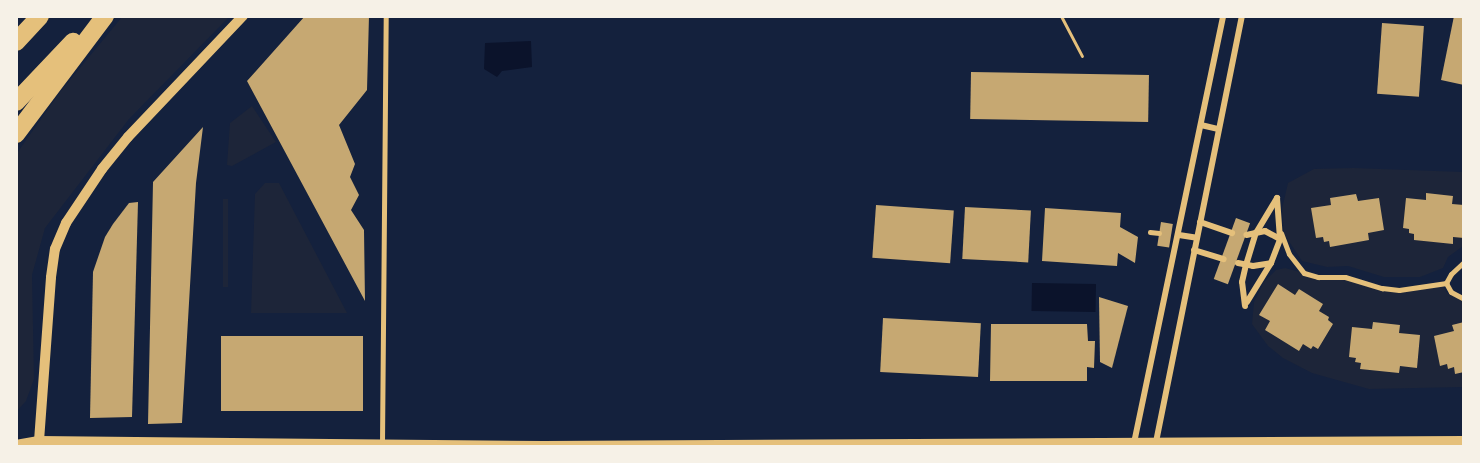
<!DOCTYPE html>
<html>
<head>
<meta charset="utf-8">
<style>
	body { margin:0 }
	#map { position:relative; width:1480px; height:463px; overflow:hidden; background:#14213d; font-family:Commissioner,sans-serif }
	div>[style] { position:absolute }
	.green>* { inset:0; background:#1d2539; transform-origin:0 0 }
	.water>* { inset:0; background:#0b132b; transform-origin:0 0 }
	.building>* { inset:0; background:#c6a872; transform-origin:0 0 }
	.path>* { height:3px; margin:-1.5px; padding:0 1.5px; transform-origin:1.5px; border-radius:1.5px; background:#e5c07b }
	.service>* { height:4.5px; margin:-2.25px; padding:0 2.25px; transform-origin:2.25px; border-radius:2.25px; background:#e5c07b }
	.pedestrian>* { height:5px; margin:-2.5px; padding:0 2.5px; transform-origin:2.5px; border-radius:2.5px; background:#e5c07b }
	.minor>* { height:6px; margin:-3px; padding:0 3px; transform-origin:3px; border-radius:3px; background:#e5c07b }
	.tertiary>* { height:10px; margin:-5px; padding:0 5px; transform-origin:5px; border-radius:5px; background:#e5c07b }
	.motorway>* { height:18px; margin:-9px; padding:0 9px; transform-origin:9px; border-radius:9px; background:#e5c07b }
	span { translate:-50% -50%; white-space:nowrap; text-align:center; line-height:1.15; -webkit-text-stroke:6px #f6f1e7; paint-order:stroke }
	.frame { position:absolute; inset:0; border:18px solid #f6f1e7; pointer-events:none }
</style>
</head>
<body>
<div id="map">
	<div class="green">
		<div style="clip-path:polygon(122px 17px,229px 17px,129px 119px,45px 228px,32px 275px,34px 379px,26px 401px,17px 411px,17px 153px,60px 92px)"></div>
		<div style="clip-path:polygon(252px 106px,276px 142px,232px 166px,227px 165px,230px 123px)"></div>
		<div style="clip-path:polygon(1353px 168px,1463px 172px,1463px 246px,1448px 257px,1443px 268px,1420px 277px,1384px 277px,1348px 266px,1327px 267px,1302px 261px,1284px 234px,1282px 209px,1288px 183px,1314px 169px)"></div>
		<div style="clip-path:polygon(265px 183px,279px 183px,347px 313px,251px 313px,255px 194px)"></div>
		<div style="left:223px;top:199px;width:5px;height:88px"></div>
		<div style="clip-path:polygon(1285px 268px,1304px 273px,1354px 279px,1391px 289px,1441px 282px,1447px 293px,1463px 300px,1463px 387px,1369px 389px,1312px 373px,1283px 358px,1268px 346px,1252px 324px,1254px 302px,1264px 282px,1276px 270px)"></div>
	</div>
	<div class="water">
		<div style="clip-path:polygon(531px 41px,532px 67px,502px 71px,497px 77px,484px 69px,485px 43px)"></div>
		<div style="left:1032px;top:283px;width:64px;height:28px;rotate:1deg"></div>
	</div>
	<div class="building">
		<div style="clip-path:polygon(305px 16px,369px 16px,367px 90px,339px 125px,355px 164px,350px 177px,359px 195px,351px 210px,364px 230px,365px 301px,247px 81px)"></div>
		<div style="clip-path:polygon(1454px 16px,1464px 16px,1464px 85px,1441px 80px)"></div>
		<div style="left:1382px;top:23px;width:42px;height:71px;rotate:4deg"></div>
		<div style="left:971px;top:72px;width:178px;height:47px;rotate:1deg"></div>
		<div style="clip-path:polygon(203px 127px,196px 183px,182px 423px,148px 424px,153px 182px)"></div>
		<div style="clip-path:polygon(1426px 193px,1453px 196px,1452px 204px,1464px 205px,1464px 238px,1453px 237px,1453px 244px,1414px 240px,1414px 234px,1409px 233px,1409px 229px,1403px 228px,1406px 198px,1426px 200px)"></div>
		<div style="clip-path:polygon(1356px 194px,1358px 201px,1379px 198px,1384px 230px,1368px 233px,1369px 240px,1330px 247px,1329px 241px,1324px 242px,1323px 237px,1316px 238px,1311px 208px,1331px 205px,1330px 198px)"></div>
		<div style="clip-path:polygon(138px 202px,132px 417px,90px 418px,93px 272px,105px 237px,113px 224px,129px 203px)"></div>
		<div style="left:876px;top:205px;width:78px;height:53px;rotate:4deg"></div>
		<div style="left:965px;top:207px;width:66px;height:52px;rotate:3deg"></div>
		<div style="clip-path:polygon(1045px 208px,1121px 213px,1120px 227px,1138px 237px,1135px 263px,1118px 253px,1117px 266px,1042px 261px)"></div>
		<div style="left:1236px;top:218px;width:15px;height:65px;rotate:20deg"></div>
		<div style="left:1161px;top:222px;width:12px;height:24px;rotate:9deg"></div>
		<div style="clip-path:polygon(1278px 284px,1295px 295px,1299px 289px,1323px 304px,1319px 311px,1329px 317px,1328px 320px,1333px 324px,1318px 349px,1313px 346px,1311px 349px,1303px 344px,1299px 351px,1265px 330px,1270px 321px,1259px 315px)"></div>
		<div style="clip-path:polygon(1099px 297px,1128px 306px,1112px 368px,1100px 362px)"></div>
		<div style="left:883px;top:318px;width:98px;height:54px;rotate:3deg"></div>
		<div style="clip-path:polygon(1373px 322px,1400px 325px,1399px 333px,1420px 335px,1417px 368px,1400px 366px,1399px 373px,1360px 369px,1361px 363px,1355px 362px,1356px 358px,1349px 357px,1352px 327px,1372px 329px)"></div>
		<div style="clip-path:polygon(1464px 322px,1464px 372px,1455px 374px,1454px 367px,1448px 369px,1447px 364px,1440px 366px,1434px 336px,1454px 331px,1452px 325px)"></div>
		<div style="clip-path:polygon(991px 324px,1087px 324px,1088px 341px,1095px 341px,1094px 368px,1087px 367px,1087px 381px,990px 381px)"></div>
		<div style="left:221px;top:336px;width:142px;height:75px"></div>
	</div>
	<div class="path">
		<div style="left:1061px;top:16px;width:45px;rotate:62.3deg"></div>
	</div>
	<div class="service">
		<div style="left:1150px;top:232px;width:9px;rotate:6deg"></div>
		<div style="left:382px;top:443px;width:427px;rotate:-89.5deg"></div>
	</div>
	<div class="pedestrian">
		<div style="left:1281px;top:233px;width:22px;rotate:69deg"></div>
		<div style="left:1289px;top:254px;width:24px;rotate:52deg"></div>
		<div style="left:1304px;top:273px;width:15px;rotate:16deg"></div>
		<div style="left:1318px;top:277px;width:27px"></div>
		<div style="left:1345px;top:277px;width:39px;rotate:17deg"></div>
		<div style="left:1382px;top:288px;width:17px;rotate:7deg"></div>
		<div style="left:1399px;top:290px;width:48px;rotate:-8.5deg"></div>
		<div style="left:1446px;top:283px;width:10px;rotate:61deg"></div>
		<div style="left:1451px;top:292px;width:15px;rotate:28deg"></div>
		<div style="left:1446px;top:283px;width:10px;rotate:-61deg"></div>
		<div style="left:1451px;top:274px;width:18px;rotate:-43deg"></div>
	</div>
	<div class="minor">
		<div style="left:1201px;top:125px;width:18px;rotate:13deg"></div>
		<div style="left:1277px;top:198px;width:41px;rotate:85.8deg"></div>
		<div style="left:1200px;top:222px;width:34px;rotate:19deg"></div>
		<div style="left:1179px;top:235px;width:18px;rotate:9deg"></div>
		<div style="left:1194px;top:250px;width:31px;rotate:17deg"></div>
		<div style="left:1238px;top:263px;width:15px;rotate:11deg"></div>
		<div style="left:1253px;top:266px;width:18px;rotate:-9deg"></div>
		<div style="left:1271px;top:263px;width:26px;rotate:-69deg"></div>
		<div style="left:1280px;top:239px;width:17px;rotate:-152deg"></div>
		<div style="left:1265px;top:231px;width:19px;rotate:168deg"></div>
		<div style="left:1247px;top:302px;width:46px;rotate:-58.4deg"></div>
		<div style="left:1245px;top:306px;width:24px;rotate:-97deg"></div>
		<div style="left:1242px;top:282px;width:17px;rotate:-77deg"></div>
		<div style="left:1246px;top:265px;width:34px;rotate:-73deg"></div>
		<div style="left:1256px;top:233px;width:41px;rotate:-59deg"></div>
		<div style="left:1156px;top:442px;width:435px;rotate:-78.6deg"></div>
		<div style="left:1134px;top:443px;width:436px;rotate:-78.2deg"></div>
	</div>
	<div class="tertiary">
		<div style="left:16px;top:445px;width:23px;rotate:-10deg"></div>
		<div style="left:39px;top:441px;width:505px;rotate:0.57deg"></div>
		<div style="left:544px;top:446px;width:920px;rotate:-0.31deg"></div>
		<div style="left:36px;top:446px;width:6px;rotate:-59deg"></div>
		<div style="left:39px;top:441px;width:164px;rotate:-85.8deg"></div>
		<div style="left:51px;top:277px;width:28px;rotate:-82deg"></div>
		<div style="left:55px;top:249px;width:28px;rotate:-67deg"></div>
		<div style="left:66px;top:223px;width:65px;rotate:-56.3deg"></div>
		<div style="left:102px;top:169px;width:41px;rotate:-50.9deg"></div>
		<div style="left:128px;top:137px;width:167px;rotate:-46.5deg"></div>
	</div>
	<div class="motorway">
		<div style="left:16px;top:42px;width:35px;rotate:-47deg"></div>
		<div style="left:16px;top:102px;width:83px;rotate:-46.5deg"></div>
		<div style="left:16px;top:134px;width:148px;rotate:-53deg"></div>
	</div>
	<div class="frame"></div>
</div>
</body>
</html>
